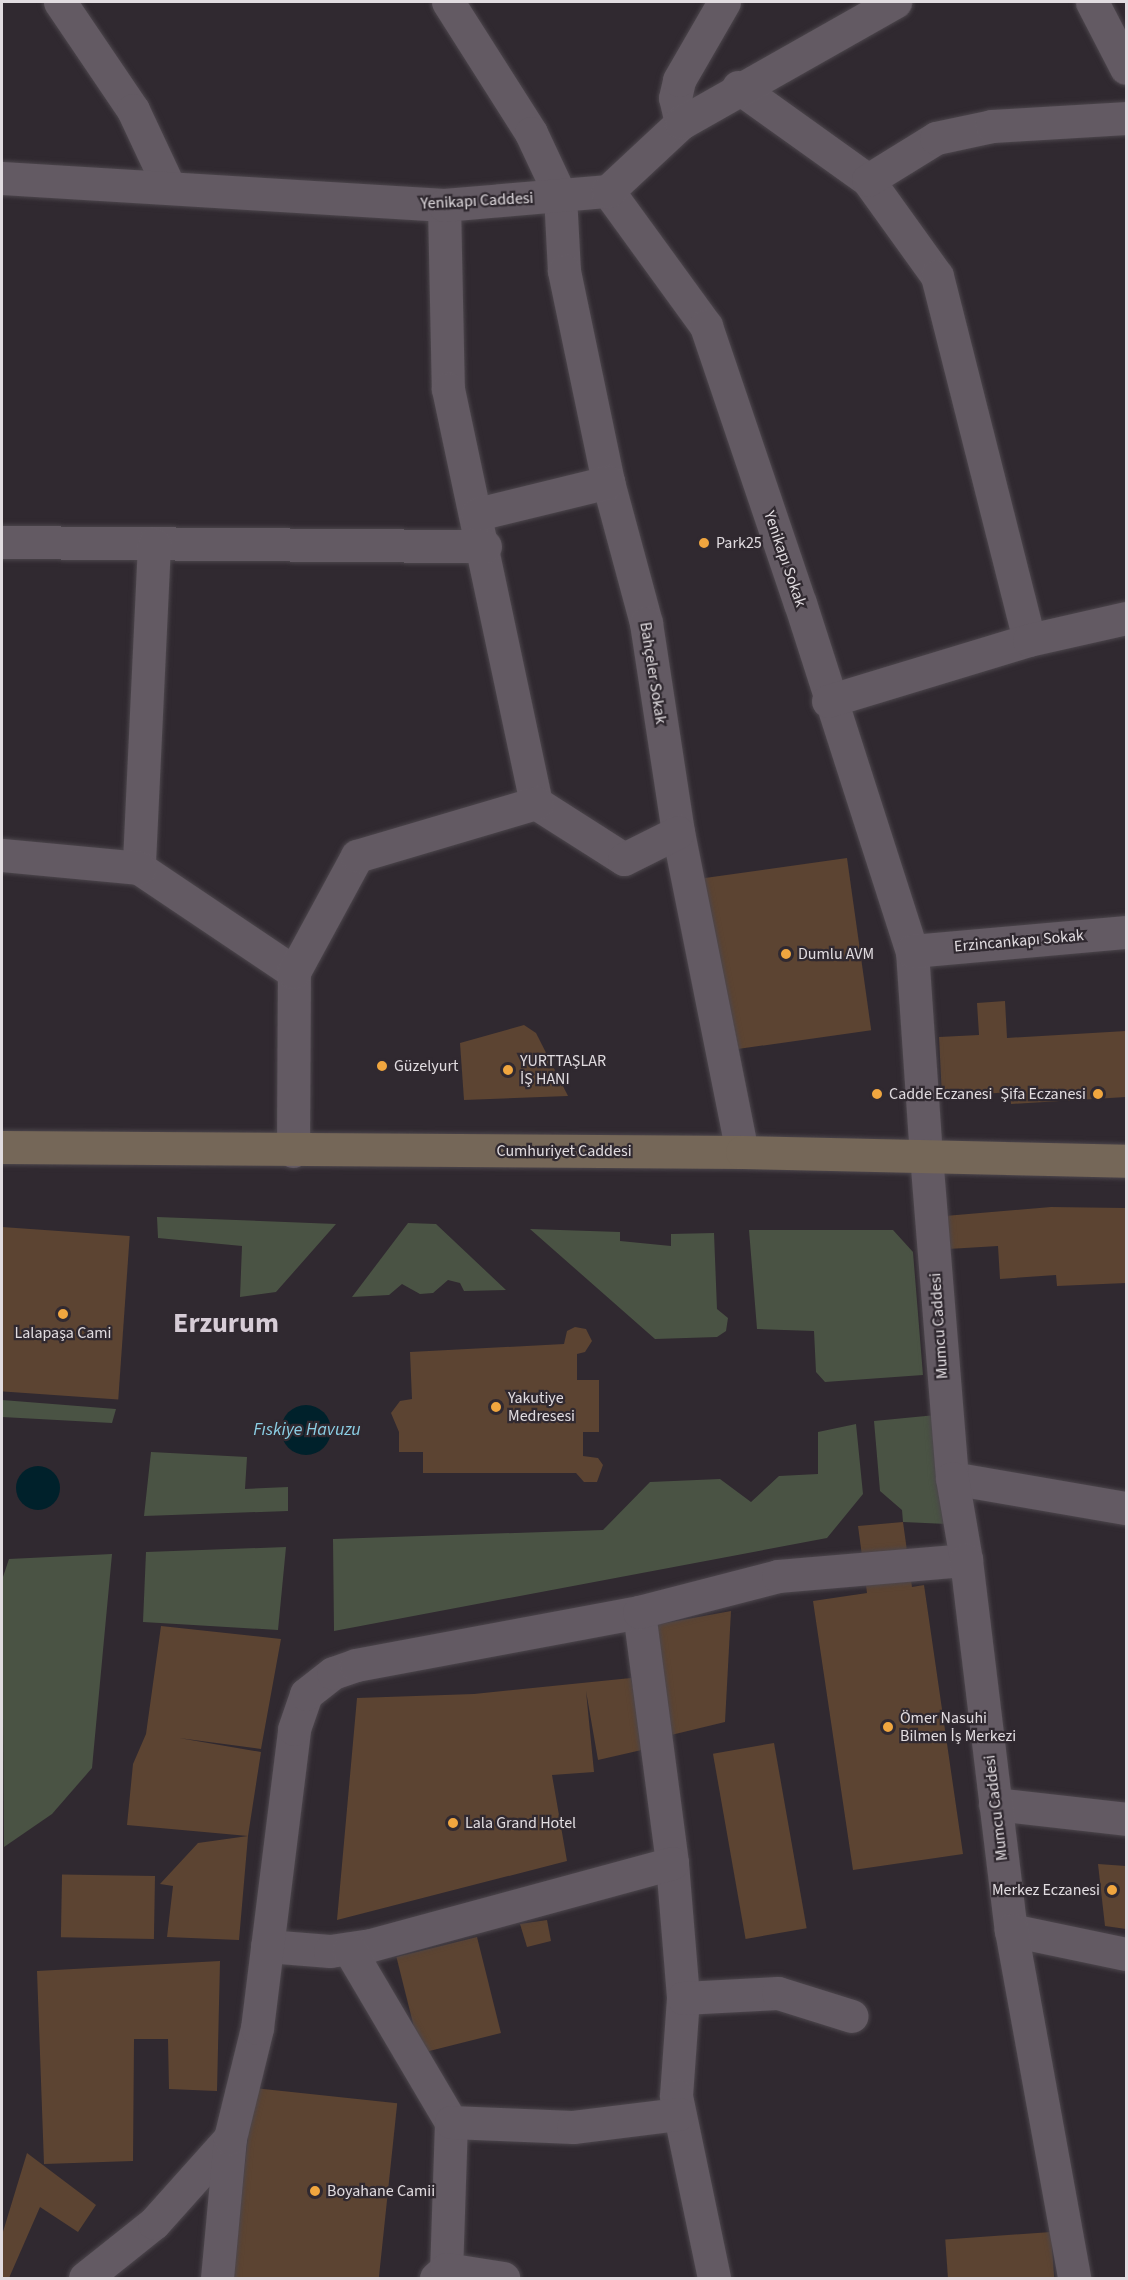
<!DOCTYPE html>
<html>
<head>
<meta charset="utf-8">
<style>
	body { margin:0 }
	#map { position:relative; width:1128px; height:2280px; overflow:hidden; background:#302930; font-family:"Source Sans 3",sans-serif }
	div>[style] { position:absolute }
	.green>* { inset:0; background:#4a5344 }
	.water>* { inset:0; background:#00212b }
	.round { border-radius:50% }
	.building>* { inset:0; background:#5c4432; transform-origin:0 0 }
	.roads { filter:drop-shadow(0 0 2px #4c464c) drop-shadow(0 0 2px #4c464c) }
	.minor>* { height:33px; margin:-16.5px; padding:0 16.5px; transform-origin:16.5px; border-radius:16.5px; background:#635a63 }
	.tertiary>* { height:33px; margin:-16.5px; padding:0 16.5px; transform-origin:16.5px; border-radius:16.5px; background:#635a63 }
	.secondary>* { height:33px; margin:-16.5px; padding:0 16.5px; transform-origin:16.5px; border-radius:16.5px; background:#756758 }
	.dots>* { width:16px; height:16px; translate:-50% -50%; box-sizing:border-box; border:3px solid #302930; border-radius:50% }
	span { translate:-50% -50%; white-space:nowrap; text-align:center; line-height:1.15; -webkit-text-stroke:4.5px #302930; paint-order:stroke }
	.street-label { font-size:16px; color:#e1dce0 }
	.poi-label { font-size:16px; color:#e1dce0 }
	.left { translate:0 -50%; text-align:left }
	.right { translate:-100% -50%; text-align:right }
	.water-label { font-size:18px; color:#8bcee4; font-style:italic }
	.town-label { font-size:28px; color:#d6ccd6; font-weight:700 }
	.frame { position:absolute; inset:0; border:3px solid #e1dce0; pointer-events:none }
</style>
</head>
<body>
<div id="map">
	<div class="green">
		<div style="clip-path:polygon(157px 1217px,336px 1224px,276px 1292px,240px 1297px,242px 1246px,158px 1238px)"></div>
		<div style="clip-path:polygon(408px 1223px,436px 1224px,506px 1290px,464px 1291px,460px 1283px,448px 1280px,433px 1293px,420px 1294px,402px 1284px,389px 1295px,352px 1297px)"></div>
		<div style="clip-path:polygon(530px 1229px,620px 1232px,620px 1241px,671px 1246px,671px 1234px,714px 1233px,717px 1309px,728px 1318px,726px 1331px,717px 1337px,655px 1339px)"></div>
		<div style="clip-path:polygon(749px 1230px,893px 1230px,913px 1252px,923px 1375px,825px 1382px,816px 1372px,814px 1331px,757px 1329px)"></div>
		<div style="clip-path:polygon(2px 1400px,116px 1409px,112px 1423px,2px 1417px)"></div>
		<div style="clip-path:polygon(936px 1415px,947px 1524px,903px 1522px,902px 1510px,880px 1491px,874px 1421px)"></div>
		<div style="clip-path:polygon(856px 1424px,863px 1494px,827px 1538px,334px 1631px,333px 1539px,603px 1530px,650px 1482px,720px 1479px,751px 1502px,779px 1476px,818px 1474px,818px 1432px)"></div>
		<div style="clip-path:polygon(151px 1452px,247px 1457px,245px 1489px,288px 1487px,288px 1511px,144px 1516px)"></div>
		<div style="clip-path:polygon(286px 1547px,278px 1630px,143px 1622px,146px 1552px)"></div>
		<div style="clip-path:polygon(112px 1554px,92px 1768px,52px 1814px,4px 1847px,2px 1580px,9px 1559px)"></div>
	</div>
	<div class="water">
		<div class="round" style="left:281px;top:1405px;width:50px;height:50px"></div>
		<div class="round" style="left:16px;top:1466px;width:44px;height:44px"></div>
	</div>
	<div class="building">
		<div style="left:847px;top:858px;width:174px;height:147px;rotate:82deg"></div>
		<div style="clip-path:polygon(1005px 1001px,1007px 1038px,1126px 1031px,1126px 1097px,1011px 1104px,1010px 1092px,942px 1097px,939px 1037px,979px 1035px,977px 1003px)"></div>
		<div style="clip-path:polygon(524px 1025px,536px 1033px,568px 1096px,464px 1100px,460px 1043px)"></div>
		<div style="clip-path:polygon(1051px 1207px,1125px 1208px,1126px 1283px,1057px 1286px,1056px 1275px,1000px 1279px,998px 1246px,948px 1249px,945px 1216px)"></div>
		<div style="left:2px;top:1227px;width:128px;height:164px;rotate:4deg"></div>
		<div style="clip-path:polygon(575px 1327px,586px 1329px,592px 1341px,585px 1352px,577px 1354px,577px 1380px,599px 1380px,599px 1432px,583px 1432px,583px 1456px,598px 1458px,603px 1465px,597px 1482px,584px 1482px,576px 1473px,423px 1473px,423px 1452px,399px 1452px,399px 1432px,391px 1413px,400px 1401px,412px 1399px,410px 1352px,564px 1344px,567px 1331px)"></div>
		<div style="clip-path:polygon(903px 1522px,912px 1587px,924px 1585px,963px 1854px,853px 1870px,813px 1601px,867px 1593px,858px 1526px)"></div>
		<div style="clip-path:polygon(731px 1611px,725px 1722px,667px 1736px,649px 1626px)"></div>
		<div style="clip-path:polygon(161px 1626px,281px 1639px,261px 1749px,179px 1738px,261px 1752px,248px 1836px,127px 1825px,133px 1764px,146px 1734px)"></div>
		<div style="clip-path:polygon(631px 1678px,646px 1749px,598px 1760px,586px 1691px,594px 1772px,552px 1775px,567px 1861px,337px 1920px,357px 1698px,474px 1694px)"></div>
		<div style="left:774px;top:1743px;width:188px;height:62px;rotate:80deg"></div>
		<div style="clip-path:polygon(248px 1836px,239px 1940px,167px 1937px,173px 1886px,160px 1884px,198px 1843px)"></div>
		<div style="clip-path:polygon(1098px 1864px,1126px 1866px,1126px 1929px,1105px 1926px)"></div>
		<div style="left:155px;top:1876px;width:63px;height:93px;rotate:91deg"></div>
		<div style="clip-path:polygon(547px 1920px,551px 1941px,527px 1947px,520px 1924px)"></div>
		<div style="left:477px;top:1937px;width:99px;height:83px;rotate:76deg"></div>
		<div style="clip-path:polygon(220px 1961px,217px 2091px,169px 2089px,168px 2039px,134px 2039px,133px 2161px,44px 2164px,37px 1971px)"></div>
		<div style="left:253px;top:2088px;width:145px;height:191px;rotate:6deg"></div>
		<div style="clip-path:polygon(27px 2153px,96px 2205px,78px 2232px,40px 2207px,9px 2278px,2px 2278px,2px 2235px)"></div>
		<div style="left:1051px;top:2232px;width:46px;height:106px;rotate:86deg"></div>
	</div>
	<div class="roads">
		<div class="minor">
			<div style="left:60px;top:2px;width:130px;rotate:55.9deg"></div>
			<div style="left:133px;top:110px;width:85px;rotate:64.9deg"></div>
			<div style="left:448px;top:2px;width:155px;rotate:57.6deg"></div>
			<div style="left:531px;top:133px;width:68px;rotate:64.9deg"></div>
			<div style="left:560px;top:195px;width:76px;rotate:87deg"></div>
			<div style="left:564px;top:271px;width:216px;rotate:78.2deg"></div>
			<div style="left:608px;top:482px;width:146px;rotate:74.9deg"></div>
			<div style="left:646px;top:623px;width:211px;rotate:81.3deg"></div>
			<div style="left:678px;top:832px;width:326px;rotate:78.7deg"></div>
			<div style="left:1092px;top:2px;width:74px;rotate:62.7deg"></div>
			<div style="left:738px;top:87px;width:160px;rotate:35.6deg"></div>
			<div style="left:868px;top:180px;width:118px;rotate:54.3deg"></div>
			<div style="left:937px;top:276px;width:375px;rotate:75.8deg"></div>
			<div style="left:681px;top:123px;width:26px;rotate:-103deg"></div>
			<div style="left:675px;top:98px;width:18px;rotate:-77deg"></div>
			<div style="left:679px;top:80px;width:90px;rotate:-60deg"></div>
			<div style="left:868px;top:180px;width:80px;rotate:-31.7deg"></div>
			<div style="left:936px;top:138px;width:57px;rotate:-12.1deg"></div>
			<div style="left:992px;top:126px;width:134px;rotate:-3.4deg"></div>
			<div style="left:608px;top:191px;width:167px;rotate:54deg"></div>
			<div style="left:706px;top:326px;width:293px;rotate:71.3deg"></div>
			<div style="left:800px;top:603px;width:366px;rotate:72.2deg"></div>
			<div style="left:912px;top:951px;width:204px;rotate:86.1deg"></div>
			<div style="left:444px;top:205px;width:184px;rotate:88.8deg"></div>
			<div style="left:448px;top:389px;width:423px;rotate:78deg"></div>
			<div style="left:536px;top:803px;width:104px;rotate:32.5deg"></div>
			<div style="left:624px;top:859px;width:60px;rotate:-26.6deg"></div>
			<div style="left:477px;top:514px;width:135px;rotate:-13.7deg"></div>
			<div style="left:2px;top:542px;width:483px;rotate:0.5deg"></div>
			<div style="left:154px;top:544px;width:324px;rotate:92.7deg"></div>
			<div style="left:139px;top:868px;width:187px;rotate:33.9deg"></div>
			<div style="left:828px;top:701px;width:210px;rotate:-16.9deg"></div>
			<div style="left:1029px;top:640px;width:99px;rotate:-12.8deg"></div>
			<div style="left:2px;top:855px;width:138px;rotate:5.4deg"></div>
			<div style="left:912px;top:951px;width:215px;rotate:-5.1deg"></div>
			<div style="left:293px;top:1151px;width:179px;rotate:-89.7deg"></div>
			<div style="left:294px;top:972px;width:132px;rotate:-61.5deg"></div>
			<div style="left:357px;top:856px;width:187px;rotate:-16.5deg"></div>
			<div style="left:952px;top:1478px;width:177px;rotate:9.8deg"></div>
			<div style="left:639px;top:1612px;width:253px;rotate:82.5deg"></div>
			<div style="left:672px;top:1863px;width:135px;rotate:85.3deg"></div>
			<div style="left:683px;top:1998px;width:98px;rotate:94.1deg"></div>
			<div style="left:676px;top:2096px;width:186px;rotate:78.2deg"></div>
			<div style="left:995px;top:1804px;width:132px;rotate:6.5deg"></div>
			<div style="left:1011px;top:1930px;width:117px;rotate:11.8deg"></div>
			<div style="left:267px;top:1946px;width:63px;rotate:4.5deg"></div>
			<div style="left:330px;top:1951px;width:41px;rotate:-8.3deg"></div>
			<div style="left:371px;top:1945px;width:312px;rotate:-15.2deg"></div>
			<div style="left:349px;top:1949px;width:201px;rotate:59.5deg"></div>
			<div style="left:451px;top:2122px;width:147px;rotate:91.9deg"></div>
			<div style="left:683px;top:1998px;width:95px;rotate:-3deg"></div>
			<div style="left:778px;top:1993px;width:77px;rotate:17.3deg"></div>
			<div style="left:451px;top:2122px;width:122px;rotate:2.3deg"></div>
			<div style="left:573px;top:2127px;width:107px;rotate:-7deg"></div>
			<div style="left:85px;top:2278px;width:88px;rotate:-38.6deg"></div>
			<div style="left:154px;top:2223px;width:114px;rotate:-48.2deg"></div>
			<div style="left:217px;top:2278px;width:141px;rotate:-84.7deg"></div>
			<div style="left:230px;top:2138px;width:113px;rotate:-76.2deg"></div>
			<div style="left:257px;top:2028px;width:301px;rotate:-82.9deg"></div>
			<div style="left:294px;top:1729px;width:37px;rotate:-71deg"></div>
			<div style="left:306px;top:1694px;width:34px;rotate:-38deg"></div>
			<div style="left:333px;top:1673px;width:24px;rotate:-19deg"></div>
			<div style="left:356px;top:1665px;width:288px;rotate:-10.6deg"></div>
			<div style="left:639px;top:1612px;width:144px;rotate:-14.5deg"></div>
			<div style="left:778px;top:1576px;width:189px;rotate:-4.9deg"></div>
			<div style="left:436px;top:2278px;width:13px;rotate:-42deg"></div>
			<div style="left:446px;top:2269px;width:58px;rotate:9deg"></div>
		</div>
		<div class="tertiary">
			<div style="left:2px;top:178px;width:443px;rotate:3.5deg"></div>
			<div style="left:444px;top:205px;width:165px;rotate:-4.9deg"></div>
			<div style="left:608px;top:191px;width:100px;rotate:-43deg"></div>
			<div style="left:681px;top:123px;width:246px;rotate:-29.5deg"></div>
			<div style="left:926px;top:1155px;width:324px;rotate:85.4deg"></div>
			<div style="left:952px;top:1478px;width:83px;rotate:80.3deg"></div>
			<div style="left:966px;top:1560px;width:373px;rotate:83.1deg"></div>
			<div style="left:1011px;top:1930px;width:354px;rotate:79.7deg"></div>
		</div>
		<div class="secondary">
			<div style="left:2px;top:1147px;width:740px;rotate:0.39deg"></div>
			<div style="left:742px;top:1152px;width:384px;rotate:1.3deg"></div>
		</div>
	</div>
	<div class="dots">
		<div style="left:704px;top:543px;background:#f0a63f"></div>
		<div style="left:786px;top:954px;background:#f0a63f"></div>
		<div style="left:382px;top:1066px;background:#f0a63f"></div>
		<div style="left:508px;top:1070px;background:#f0a63f"></div>
		<div style="left:877px;top:1094px;background:#f0a63f"></div>
		<div style="left:1098px;top:1094px;background:#f0a63f"></div>
		<div style="left:63px;top:1314px;background:#f0a63f"></div>
		<div style="left:496px;top:1407px;background:#f0a63f"></div>
		<div style="left:888px;top:1727px;background:#f0a63f"></div>
		<div style="left:453px;top:1823px;background:#f0a63f"></div>
		<div style="left:1112px;top:1890px;background:#f0a63f"></div>
		<div style="left:315px;top:2191px;background:#f0a63f"></div>
	</div>
	<div class="street-label">
		<span style="left:477px;top:201px;rotate:-3deg">Yenikapı Caddesi</span>
		<span style="left:785px;top:559px;rotate:71deg">Yenikapı Sokak</span>
		<span style="left:653px;top:673px;rotate:81deg">Bahçeler Sokak</span>
		<span style="left:1019px;top:941px;rotate:-5deg">Erzincankapı Sokak</span>
		<span style="left:564px;top:1151px">Cumhuriyet Caddesi</span>
		<span style="left:939px;top:1326px;rotate:-94deg">Mumcu Caddesi</span>
		<span style="left:996px;top:1808px;rotate:-97deg">Mumcu Caddesi</span>
	</div>
	<div class="poi-label">
		<span class="left" style="left:716px;top:543px">Park25</span>
		<span class="left" style="left:798px;top:954px">Dumlu AVM</span>
		<span class="left" style="left:520px;top:1070px">YURTTAŞLAR<br>İŞ HANI</span>
		<span class="left" style="left:394px;top:1066px">Güzelyurt</span>
		<span class="left" style="left:889px;top:1094px">Cadde Eczanesi</span>
		<span class="right" style="left:1086px;top:1094px">Şifa Eczanesi</span>
		<span style="left:63px;top:1333px">Lalapaşa Cami</span>
		<span class="left" style="left:508px;top:1407px">Yakutiye<br>Medresesi</span>
		<span class="left" style="left:900px;top:1727px">Ömer Nasuhi<br>Bilmen İş Merkezi</span>
		<span class="left" style="left:465px;top:1823px">Lala Grand Hotel</span>
		<span class="right" style="left:1100px;top:1890px">Merkez Eczanesi</span>
		<span class="left" style="left:327px;top:2191px">Boyahane Camii</span>
	</div>
	<div class="water-label">
		<span style="left:307px;top:1430px">Fıskiye Havuzu</span>
	</div>
	<div class="town-label">
		<span style="left:226px;top:1323px">Erzurum</span>
	</div>
	<div class="frame"></div>
</div>
</body>
</html>
